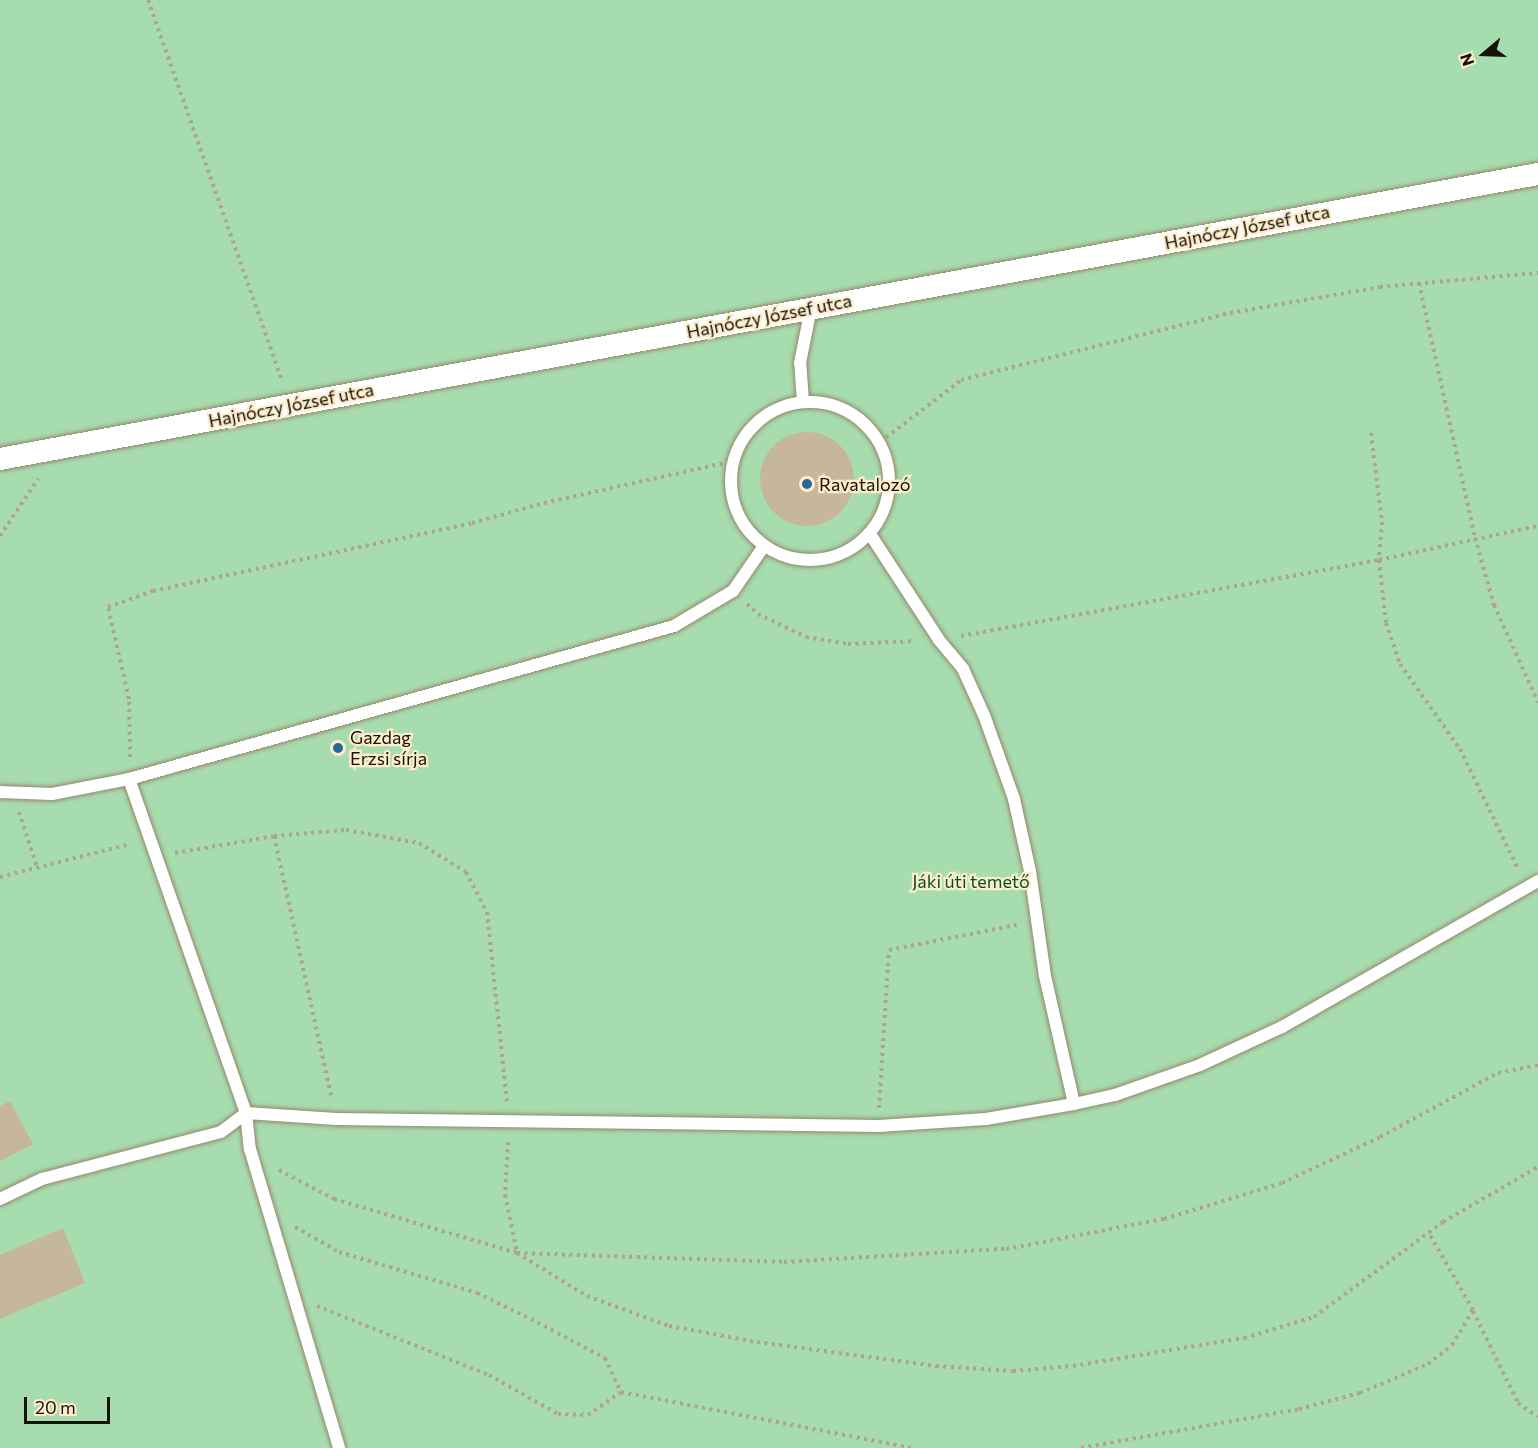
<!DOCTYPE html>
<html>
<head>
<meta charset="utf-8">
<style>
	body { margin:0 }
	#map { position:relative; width:1538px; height:1448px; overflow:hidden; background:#fdedce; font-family:Commissioner,sans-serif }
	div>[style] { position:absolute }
	.green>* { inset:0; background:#a7dcaf; transform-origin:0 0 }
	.building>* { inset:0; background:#c7b79a }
	.round { border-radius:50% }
	.path>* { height:4px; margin-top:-2px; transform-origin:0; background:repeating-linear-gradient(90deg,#b0a38b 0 3px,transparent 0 7.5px) }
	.roads { filter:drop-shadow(0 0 2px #96876b) drop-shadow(0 0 2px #96876b) }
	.service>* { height:12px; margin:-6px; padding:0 6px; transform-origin:6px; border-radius:6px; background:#fff }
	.service>.ring { margin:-6px; padding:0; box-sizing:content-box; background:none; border:12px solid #fff; border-radius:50% }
	.minor>* { height:22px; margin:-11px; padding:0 11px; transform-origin:11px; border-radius:11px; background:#fff }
	.dots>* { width:16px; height:16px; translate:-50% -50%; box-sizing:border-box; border:3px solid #fdedce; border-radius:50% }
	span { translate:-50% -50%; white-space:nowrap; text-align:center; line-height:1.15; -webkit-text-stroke:4.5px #fdedce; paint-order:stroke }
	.street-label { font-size:18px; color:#171207 }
	.poi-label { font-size:18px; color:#171207 }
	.left { translate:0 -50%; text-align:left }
	.park-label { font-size:18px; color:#005320 }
	.north { position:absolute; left:1454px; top:24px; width:60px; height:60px; -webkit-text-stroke:4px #fdedce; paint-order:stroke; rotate:251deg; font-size:16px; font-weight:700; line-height:24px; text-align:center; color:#171207 }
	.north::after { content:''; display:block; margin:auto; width:21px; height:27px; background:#171207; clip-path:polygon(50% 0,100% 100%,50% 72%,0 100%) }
	.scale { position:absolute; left:24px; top:1397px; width:86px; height:27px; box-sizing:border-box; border:3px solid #171207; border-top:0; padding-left:8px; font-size:18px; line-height:21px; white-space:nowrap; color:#171207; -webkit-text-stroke:4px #fdedce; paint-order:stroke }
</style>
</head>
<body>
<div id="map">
	<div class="green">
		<div style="left:0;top:0;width:1538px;height:1448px"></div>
	</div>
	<div class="building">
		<div class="round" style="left:760px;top:432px;width:94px;height:94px"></div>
		<div style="clip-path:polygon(10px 1101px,33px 1144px,0 1161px,0 1106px)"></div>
		<div style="clip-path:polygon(63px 1228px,85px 1283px,0 1319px,0 1255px)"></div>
	</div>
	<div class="path">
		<div style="left:148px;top:0;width:404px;rotate:70.6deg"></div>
		<div style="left:1419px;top:283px;width:261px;rotate:77.6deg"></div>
		<div style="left:1475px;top:538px;width:70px;rotate:74.2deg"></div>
		<div style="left:1494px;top:605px;width:107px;rotate:65.6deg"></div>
		<div style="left:1371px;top:433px;width:90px;rotate:83deg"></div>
		<div style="left:1382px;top:522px;width:38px;rotate:95deg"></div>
		<div style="left:1379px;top:560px;width:63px;rotate:83.7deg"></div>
		<div style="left:1386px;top:623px;width:43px;rotate:71.1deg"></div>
		<div style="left:1400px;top:664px;width:104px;rotate:54.8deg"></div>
		<div style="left:1460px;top:749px;width:133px;rotate:64.2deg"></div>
		<div style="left:880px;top:442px;width:102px;rotate:-37.4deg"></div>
		<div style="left:961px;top:380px;width:277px;rotate:-14deg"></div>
		<div style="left:1230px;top:313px;width:152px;rotate:-9.8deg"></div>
		<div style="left:1380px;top:287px;width:159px;rotate:-5.1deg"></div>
		<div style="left:0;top:536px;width:69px;rotate:-56.3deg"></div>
		<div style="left:747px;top:604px;width:15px;rotate:42deg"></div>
		<div style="left:758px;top:614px;width:53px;rotate:25.6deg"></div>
		<div style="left:806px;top:637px;width:43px;rotate:9.5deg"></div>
		<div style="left:848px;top:644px;width:67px;rotate:-2.6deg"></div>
		<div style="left:961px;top:636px;width:425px;rotate:-10.3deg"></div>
		<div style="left:1379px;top:560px;width:163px;rotate:-12.1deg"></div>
		<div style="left:130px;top:757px;width:58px;rotate:-91deg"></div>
		<div style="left:129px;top:699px;width:94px;rotate:-102.9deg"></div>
		<div style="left:108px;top:607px;width:48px;rotate:-19.6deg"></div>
		<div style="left:153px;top:591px;width:326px;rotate:-12deg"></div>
		<div style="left:472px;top:523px;width:75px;rotate:-15.5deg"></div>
		<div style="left:544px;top:503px;width:194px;rotate:-12.5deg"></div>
		<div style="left:19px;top:812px;width:58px;rotate:71.9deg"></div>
		<div style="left:274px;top:836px;width:269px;rotate:77.6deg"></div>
		<div style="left:175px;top:853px;width:100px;rotate:-9.7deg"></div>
		<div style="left:274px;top:836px;width:72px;rotate:-4.8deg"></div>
		<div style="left:346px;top:830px;width:74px;rotate:10.1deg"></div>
		<div style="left:419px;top:843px;width:55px;rotate:31.7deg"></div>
		<div style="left:466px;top:872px;width:45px;rotate:62.3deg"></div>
		<div style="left:487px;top:912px;width:191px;rotate:84deg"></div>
		<div style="left:0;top:877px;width:134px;rotate:-14.2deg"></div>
		<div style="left:879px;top:1108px;width:158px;rotate:-86.4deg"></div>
		<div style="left:889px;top:950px;width:130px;rotate:-11.1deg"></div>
		<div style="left:508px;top:1142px;width:53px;rotate:93.2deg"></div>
		<div style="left:505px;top:1195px;width:59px;rotate:78.3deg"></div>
		<div style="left:517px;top:1253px;width:267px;rotate:1.9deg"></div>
		<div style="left:784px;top:1262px;width:222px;rotate:-3.4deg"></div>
		<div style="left:1006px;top:1249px;width:161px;rotate:-10.8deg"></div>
		<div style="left:1164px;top:1219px;width:123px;rotate:-17deg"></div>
		<div style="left:1282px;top:1183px;width:108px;rotate:-25.1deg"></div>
		<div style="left:1380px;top:1137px;width:134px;rotate:-28.5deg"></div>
		<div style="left:1498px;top:1073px;width:41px;rotate:-11.3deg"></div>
		<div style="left:279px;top:1170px;width:62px;rotate:27.8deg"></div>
		<div style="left:334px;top:1199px;width:191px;rotate:16.4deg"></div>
		<div style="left:517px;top:1253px;width:82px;rotate:31.6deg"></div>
		<div style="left:587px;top:1296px;width:87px;rotate:20.1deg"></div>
		<div style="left:669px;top:1326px;width:89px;rotate:10.3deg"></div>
		<div style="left:757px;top:1342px;width:181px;rotate:7.6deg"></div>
		<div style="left:936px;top:1366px;width:77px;rotate:3.7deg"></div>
		<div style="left:1013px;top:1371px;width:60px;rotate:-4.8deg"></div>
		<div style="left:1073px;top:1366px;width:173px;rotate:-9.3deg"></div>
		<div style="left:1244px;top:1338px;width:73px;rotate:-16.7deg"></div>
		<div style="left:1314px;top:1317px;width:160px;rotate:-36.4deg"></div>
		<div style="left:1443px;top:1222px;width:110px;rotate:-30.1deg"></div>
		<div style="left:295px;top:1227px;width:51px;rotate:29.6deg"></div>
		<div style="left:339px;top:1252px;width:144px;rotate:16.5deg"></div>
		<div style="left:477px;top:1293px;width:60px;rotate:25.7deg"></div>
		<div style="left:531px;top:1319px;width:84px;rotate:27.8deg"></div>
		<div style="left:605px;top:1358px;width:38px;rotate:65deg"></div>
		<div style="left:621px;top:1392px;width:297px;rotate:10.9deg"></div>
		<div style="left:317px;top:1306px;width:185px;rotate:21.9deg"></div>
		<div style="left:489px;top:1375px;width:79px;rotate:29.5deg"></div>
		<div style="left:558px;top:1414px;width:30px;rotate:2deg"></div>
		<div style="left:588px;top:1415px;width:40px;rotate:-34.9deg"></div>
		<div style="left:1473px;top:1311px;width:102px;rotate:63.9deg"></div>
		<div style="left:1518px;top:1403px;width:24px;rotate:35deg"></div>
		<div style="left:1081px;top:1448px;width:221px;rotate:-10.1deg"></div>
		<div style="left:1299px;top:1409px;width:63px;rotate:-14.7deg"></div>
		<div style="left:1360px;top:1393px;width:74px;rotate:-23.1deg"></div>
		<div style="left:1428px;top:1364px;width:31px;rotate:-38deg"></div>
		<div style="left:1452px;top:1345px;width:41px;rotate:-59deg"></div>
		<div style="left:1473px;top:1310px;width:86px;rotate:-119.8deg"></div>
	</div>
	<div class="roads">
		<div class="service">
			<div class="ring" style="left:731px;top:402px;width:146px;height:146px"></div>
			<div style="left:803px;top:402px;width:39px;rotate:-94deg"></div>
			<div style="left:800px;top:363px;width:56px;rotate:-78.7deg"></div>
			<div style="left:870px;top:534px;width:126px;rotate:56.9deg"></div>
			<div style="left:939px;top:640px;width:38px;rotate:50deg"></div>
			<div style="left:963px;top:669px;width:51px;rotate:65.5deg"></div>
			<div style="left:984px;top:715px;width:89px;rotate:70.3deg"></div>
			<div style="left:1014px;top:799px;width:74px;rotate:77.5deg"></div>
			<div style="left:1030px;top:871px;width:106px;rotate:81.9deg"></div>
			<div style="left:1045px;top:976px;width:131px;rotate:77.2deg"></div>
			<div style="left:129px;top:779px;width:354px;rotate:70.7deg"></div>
			<div style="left:246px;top:1113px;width:90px;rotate:3.8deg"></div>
			<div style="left:336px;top:1119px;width:543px;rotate:0.74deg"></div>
			<div style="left:879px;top:1126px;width:107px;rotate:-3.7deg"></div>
			<div style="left:986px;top:1119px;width:89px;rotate:-9.7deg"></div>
			<div style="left:1074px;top:1104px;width:42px;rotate:-12.4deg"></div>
			<div style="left:1115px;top:1095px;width:90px;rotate:-19.4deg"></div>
			<div style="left:1200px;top:1065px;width:90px;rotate:-24.9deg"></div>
			<div style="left:1282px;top:1027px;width:295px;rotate:-29.7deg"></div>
			<div style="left:0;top:792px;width:52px;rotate:2.2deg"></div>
			<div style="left:52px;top:794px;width:78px;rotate:-11deg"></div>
			<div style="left:129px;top:779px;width:566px;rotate:-15.68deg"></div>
			<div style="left:674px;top:626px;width:69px;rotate:-30.7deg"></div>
			<div style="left:733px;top:591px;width:55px;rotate:-55.4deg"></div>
			<div style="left:0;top:1199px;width:47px;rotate:-25.5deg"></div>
			<div style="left:42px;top:1179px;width:185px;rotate:-14.7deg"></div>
			<div style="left:221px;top:1132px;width:31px;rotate:-37deg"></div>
			<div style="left:246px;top:1113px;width:36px;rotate:84deg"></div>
			<div style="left:250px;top:1149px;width:312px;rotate:73.4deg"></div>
		</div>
		<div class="minor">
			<div style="left:0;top:459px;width:1564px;rotate:-10.5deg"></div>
		</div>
	</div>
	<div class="dots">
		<div style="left:807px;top:484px;background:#226a9e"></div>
		<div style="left:338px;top:748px;background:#226a9e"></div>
	</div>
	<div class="street-label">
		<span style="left:1247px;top:227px;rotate:-11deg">Hajnóczy József utca</span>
		<span style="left:769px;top:316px;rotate:-11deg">Hajnóczy József utca</span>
		<span style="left:291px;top:405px;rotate:-11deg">Hajnóczy József utca</span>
	</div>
	<div class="poi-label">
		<span class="left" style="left:819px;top:484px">Ravatalozó</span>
		<span class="left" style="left:350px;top:748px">Gazdag<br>Erzsi sírja</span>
	</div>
	<div class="park-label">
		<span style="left:971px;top:881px">Jáki úti temető</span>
	</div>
	<div class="north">N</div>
	<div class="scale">20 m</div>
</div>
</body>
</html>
